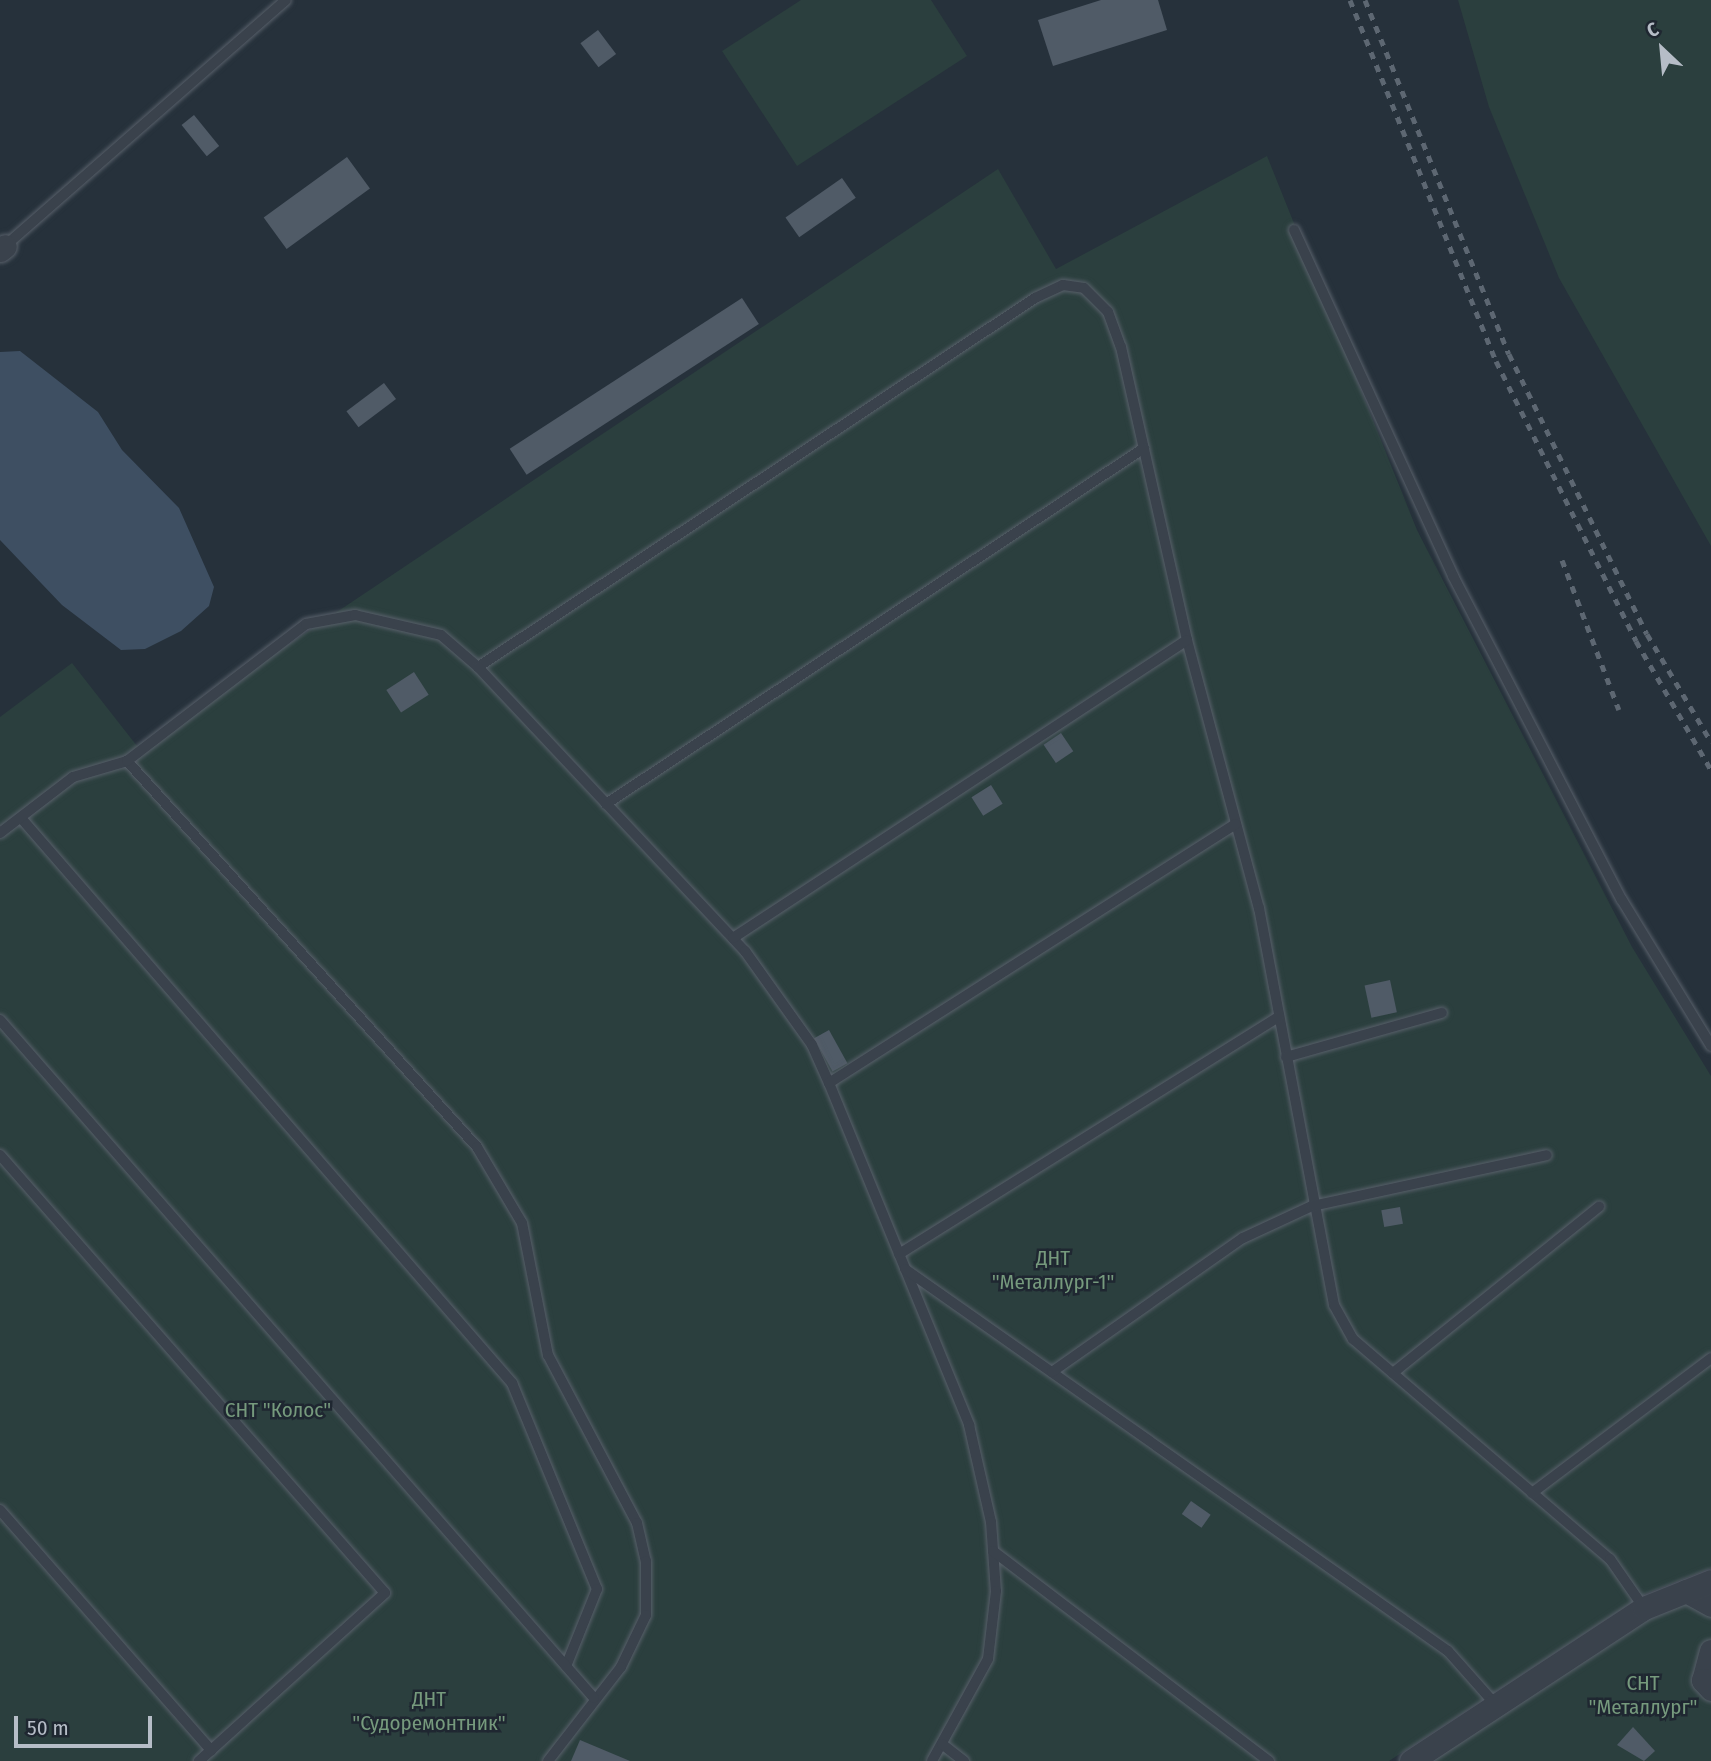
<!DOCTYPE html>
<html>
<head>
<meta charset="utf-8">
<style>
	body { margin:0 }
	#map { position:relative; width:1711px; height:1761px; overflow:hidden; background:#26313b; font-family:"Fira Sans Condensed",sans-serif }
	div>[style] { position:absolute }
	.green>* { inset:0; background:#2b3f3e }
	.water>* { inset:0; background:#3e4f62 }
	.building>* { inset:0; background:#505b67; transform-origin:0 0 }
	.roads { filter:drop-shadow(0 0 2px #58606a) drop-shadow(0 0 2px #58606a) }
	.lane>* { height:10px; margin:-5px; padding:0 5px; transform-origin:5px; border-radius:5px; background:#3a424c }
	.street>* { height:23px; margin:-11.5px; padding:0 11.5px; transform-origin:11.5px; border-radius:11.5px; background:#3a424c }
	.rail>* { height:5px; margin-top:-2.5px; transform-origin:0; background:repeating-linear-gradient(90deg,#5d6772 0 7px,transparent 0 14px) }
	span { translate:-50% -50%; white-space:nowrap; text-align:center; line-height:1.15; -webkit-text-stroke:5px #1f2731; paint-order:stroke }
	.park-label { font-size:21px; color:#769a7d }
	.north { position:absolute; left:1627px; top:14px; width:70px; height:70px; -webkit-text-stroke:5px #1f2731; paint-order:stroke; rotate:334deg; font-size:19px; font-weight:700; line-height:28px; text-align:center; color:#b6bdc7 }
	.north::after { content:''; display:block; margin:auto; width:24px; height:32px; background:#b6bdc7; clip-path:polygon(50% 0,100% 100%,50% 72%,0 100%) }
	.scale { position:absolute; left:14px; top:1716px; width:138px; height:32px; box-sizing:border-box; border:4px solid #b6bdc7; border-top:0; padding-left:9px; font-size:21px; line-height:24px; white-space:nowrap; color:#b6bdc7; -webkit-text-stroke:5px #1f2731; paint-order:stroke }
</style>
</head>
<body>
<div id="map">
	<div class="green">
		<div style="clip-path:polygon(801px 0,931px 0,967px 56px,797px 166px,722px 51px)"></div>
		<div style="clip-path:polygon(1458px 0,1711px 0,1711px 546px,1559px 278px,1489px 107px)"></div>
		<div style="clip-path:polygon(1267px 156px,1417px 530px,1632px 947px,1711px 1076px,1711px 1568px,1645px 1594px,1389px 1761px,0 1761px,0 717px,72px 663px,137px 746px,998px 169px,1056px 269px)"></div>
		<div style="clip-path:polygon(1711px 1591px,1711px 1761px,1425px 1761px,1640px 1614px)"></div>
	</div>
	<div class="water">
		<div style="clip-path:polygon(20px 351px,98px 412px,122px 450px,179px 508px,214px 587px,209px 606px,181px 631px,145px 649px,121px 650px,62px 605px,0 540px,0 352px)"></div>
	</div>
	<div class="building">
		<div style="clip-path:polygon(1101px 0,1158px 0,1167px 30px,1053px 66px,1038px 20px)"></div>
		<div style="left:598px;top:30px;width:30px;height:22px;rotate:53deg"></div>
		<div style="left:194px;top:115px;width:40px;height:16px;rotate:51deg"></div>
		<div style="left:347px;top:157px;width:39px;height:103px;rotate:54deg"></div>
		<div style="left:842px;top:178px;width:24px;height:69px;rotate:55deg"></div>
		<div style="left:742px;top:298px;width:31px;height:277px;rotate:57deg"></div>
		<div style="left:384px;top:383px;width:20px;height:47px;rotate:53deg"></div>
		<div style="left:414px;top:672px;width:27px;height:33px;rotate:57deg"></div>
		<div style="left:1061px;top:733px;width:22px;height:21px;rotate:56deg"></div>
		<div style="left:991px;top:785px;width:22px;height:23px;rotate:58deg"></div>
		<div style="left:1390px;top:980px;width:33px;height:26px;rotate:78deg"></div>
		<div style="left:829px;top:1030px;width:38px;height:17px;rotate:61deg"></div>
		<div style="left:1400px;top:1207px;width:17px;height:19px;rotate:80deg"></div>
		<div style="left:1191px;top:1501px;width:24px;height:16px;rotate:35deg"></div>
		<div style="clip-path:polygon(1633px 1727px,1655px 1751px,1644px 1761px,1617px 1745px)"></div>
		<div style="clip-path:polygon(580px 1740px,630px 1761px,571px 1761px)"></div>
	</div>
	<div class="roads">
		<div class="lane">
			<div style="left:1294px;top:230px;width:381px;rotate:65.3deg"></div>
			<div style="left:1453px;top:576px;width:365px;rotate:62.5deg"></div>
			<div style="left:1622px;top:900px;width:171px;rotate:58.6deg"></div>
			<div style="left:5px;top:246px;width:373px;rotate:-41.2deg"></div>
			<div style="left:478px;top:667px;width:668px;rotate:-33.52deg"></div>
			<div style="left:1035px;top:298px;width:31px;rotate:-25deg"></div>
			<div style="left:1063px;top:285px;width:21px;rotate:8deg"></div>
			<div style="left:1084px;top:288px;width:34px;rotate:45deg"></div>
			<div style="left:1108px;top:312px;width:37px;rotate:70deg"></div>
			<div style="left:1121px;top:347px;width:300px;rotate:77.3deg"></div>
			<div style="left:1187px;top:640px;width:278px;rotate:75deg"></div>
			<div style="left:1259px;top:908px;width:404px;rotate:79.3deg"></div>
			<div style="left:1334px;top:1305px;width:39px;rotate:61deg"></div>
			<div style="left:1353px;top:1339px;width:338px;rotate:40.6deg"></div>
			<div style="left:1610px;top:1559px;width:60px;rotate:55.2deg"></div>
			<div style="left:127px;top:761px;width:521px;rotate:47.8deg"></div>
			<div style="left:477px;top:1147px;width:88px;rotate:59.4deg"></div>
			<div style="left:522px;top:1223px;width:135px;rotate:78.9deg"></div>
			<div style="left:548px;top:1355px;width:190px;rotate:62.1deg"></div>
			<div style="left:637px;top:1523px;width:39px;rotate:77deg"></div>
			<div style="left:646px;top:1561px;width:54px;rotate:90deg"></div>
			<div style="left:646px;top:1615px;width:58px;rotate:115.7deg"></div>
			<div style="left:621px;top:1667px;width:119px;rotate:127.8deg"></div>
			<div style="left:606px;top:804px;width:645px;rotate:-33.49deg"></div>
			<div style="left:21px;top:818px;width:749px;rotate:49.01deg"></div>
			<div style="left:512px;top:1383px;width:223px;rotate:67.6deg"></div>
			<div style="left:597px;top:1589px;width:83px;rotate:111.9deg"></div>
			<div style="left:0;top:833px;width:92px;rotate:-37.5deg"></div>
			<div style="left:73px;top:777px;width:56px;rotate:-16.5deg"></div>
			<div style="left:127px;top:761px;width:225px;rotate:-37.4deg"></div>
			<div style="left:306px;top:624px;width:50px;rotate:-10.4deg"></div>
			<div style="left:355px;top:615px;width:88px;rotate:13.1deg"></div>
			<div style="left:441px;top:635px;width:49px;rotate:40.9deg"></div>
			<div style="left:478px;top:667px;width:390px;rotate:46.8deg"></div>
			<div style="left:745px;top:951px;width:115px;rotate:54.5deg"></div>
			<div style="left:812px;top:1045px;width:42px;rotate:65.9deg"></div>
			<div style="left:829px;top:1083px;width:370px;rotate:67.7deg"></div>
			<div style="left:969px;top:1425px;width:99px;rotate:77.2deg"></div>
			<div style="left:991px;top:1522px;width:69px;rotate:85.9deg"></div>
			<div style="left:996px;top:1591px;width:68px;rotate:96.7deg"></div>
			<div style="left:988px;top:1659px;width:116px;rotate:118.8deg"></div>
			<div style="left:733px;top:938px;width:543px;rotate:-33.28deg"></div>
			<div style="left:0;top:1020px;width:901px;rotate:48.78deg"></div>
			<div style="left:1286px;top:1057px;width:162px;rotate:-15.8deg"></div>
			<div style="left:829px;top:1083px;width:482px;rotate:-32.5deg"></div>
			<div style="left:0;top:1155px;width:583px;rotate:48.68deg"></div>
			<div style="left:385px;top:1593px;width:251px;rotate:137.9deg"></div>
			<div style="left:899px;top:1254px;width:448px;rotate:-32deg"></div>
			<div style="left:905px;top:1269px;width:664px;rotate:35.13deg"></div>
			<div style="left:1448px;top:1651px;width:72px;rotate:48.4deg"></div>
			<div style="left:1052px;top:1372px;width:233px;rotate:-35.1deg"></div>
			<div style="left:1243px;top:1238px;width:76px;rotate:-24.9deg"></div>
			<div style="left:1312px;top:1206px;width:240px;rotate:-12.2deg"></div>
			<div style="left:1393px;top:1373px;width:265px;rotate:-38.9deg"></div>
			<div style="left:1532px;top:1493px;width:224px;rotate:-37deg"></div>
			<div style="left:0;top:1510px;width:320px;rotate:48.7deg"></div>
			<div style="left:993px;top:1551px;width:347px;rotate:37.3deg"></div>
			<div style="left:942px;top:1744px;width:28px;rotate:38deg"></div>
		</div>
		<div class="street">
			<div style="left:0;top:250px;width:6px;rotate:-39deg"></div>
			<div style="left:1686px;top:1591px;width:29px;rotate:29deg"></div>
			<div style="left:1711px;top:1651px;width:30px;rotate:105deg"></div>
			<div style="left:1703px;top:1680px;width:12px;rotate:48deg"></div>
			<div style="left:1411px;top:1761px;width:279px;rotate:-33.3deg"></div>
			<div style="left:1644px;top:1608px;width:72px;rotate:-21.9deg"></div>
		</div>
	</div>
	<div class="rail">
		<div style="left:1350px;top:0;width:389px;rotate:68deg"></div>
		<div style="left:1496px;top:361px;width:313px;rotate:63.4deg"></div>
		<div style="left:1636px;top:641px;width:149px;rotate:59.8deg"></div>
		<div style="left:1365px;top:0;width:382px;rotate:67.9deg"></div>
		<div style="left:1509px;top:354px;width:312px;rotate:63.8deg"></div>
		<div style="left:1647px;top:634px;width:126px;rotate:59.3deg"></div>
		<div style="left:1562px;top:560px;width:160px;rotate:69.2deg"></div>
	</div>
	<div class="park-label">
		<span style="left:1053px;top:1270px">ДНТ<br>"Металлург-1"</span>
		<span style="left:278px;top:1410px">СНТ "Колос"</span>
		<span style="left:1643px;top:1695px">СНТ<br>"Металлург"</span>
		<span style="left:429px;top:1711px">ДНТ<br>"Судоремонтник"</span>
	</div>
	<div class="north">С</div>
	<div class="scale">50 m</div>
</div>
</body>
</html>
